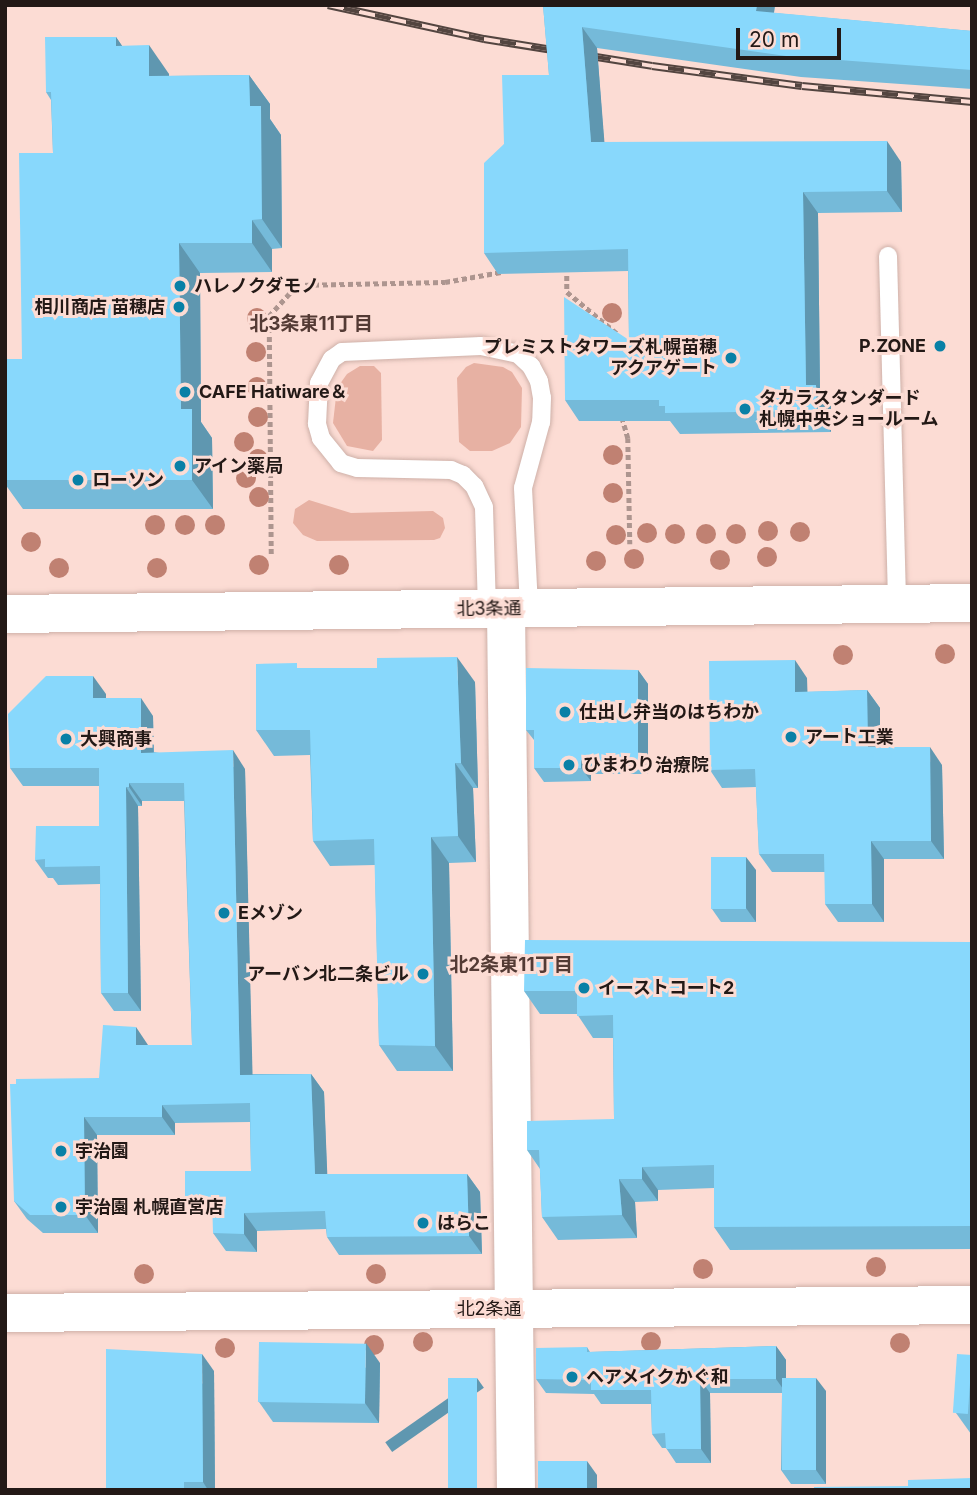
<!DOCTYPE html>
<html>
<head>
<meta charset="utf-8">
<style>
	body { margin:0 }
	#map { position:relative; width:977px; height:1495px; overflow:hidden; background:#fcdcd4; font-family:Inter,"Noto Sans JP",sans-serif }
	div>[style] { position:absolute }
	.green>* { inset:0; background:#e7b1a3 }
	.path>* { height:4.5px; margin-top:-2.25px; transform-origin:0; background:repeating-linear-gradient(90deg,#ad958f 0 5px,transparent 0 8.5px) }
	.roads { filter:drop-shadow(0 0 2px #ceb0a8) drop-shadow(0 0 2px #ceb0a8) }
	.service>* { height:18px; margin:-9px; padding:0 9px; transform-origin:9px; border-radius:9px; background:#fff }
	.tertiary>* { height:38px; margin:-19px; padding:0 19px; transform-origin:19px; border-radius:19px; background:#fff }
	.rail>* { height:8px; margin-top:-4px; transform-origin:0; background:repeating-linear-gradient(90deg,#fcdcd4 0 16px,#534540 0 32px); box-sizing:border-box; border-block:2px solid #534540 }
	.trees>* { width:20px; height:20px; margin:-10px; border-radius:50%; background:#c08172 }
	.wall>* { inset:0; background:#75bad9 }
	.shaded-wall>* { inset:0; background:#5f97b0; transform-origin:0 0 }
	.building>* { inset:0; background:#88d8fc; transform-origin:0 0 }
	.dots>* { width:19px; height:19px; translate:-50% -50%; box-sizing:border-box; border:4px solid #fcdcd4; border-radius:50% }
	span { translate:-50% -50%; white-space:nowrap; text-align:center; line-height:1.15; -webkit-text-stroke:6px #fcdcd4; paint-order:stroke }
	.poi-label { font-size:18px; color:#231916; font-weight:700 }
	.left { translate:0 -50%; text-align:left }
	.right { translate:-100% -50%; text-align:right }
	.street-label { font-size:18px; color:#231916 }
	.neighbourhood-label { font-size:19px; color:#533a34; font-weight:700 }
	.frame { position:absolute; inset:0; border:7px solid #231916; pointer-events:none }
	.scale { position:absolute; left:736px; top:28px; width:105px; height:32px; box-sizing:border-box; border:4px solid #231916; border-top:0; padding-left:9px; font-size:21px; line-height:24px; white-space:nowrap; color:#231916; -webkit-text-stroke:5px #fcdcd4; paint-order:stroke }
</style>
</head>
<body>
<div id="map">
	<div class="green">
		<div style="clip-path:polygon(474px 363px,503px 367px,512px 372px,522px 388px,521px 427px,510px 443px,492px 451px,470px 451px,459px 442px,457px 378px,466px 367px)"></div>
		<div style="clip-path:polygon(360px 366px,374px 366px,381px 373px,382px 440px,373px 451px,347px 446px,333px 423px,337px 388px,347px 374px)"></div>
		<div style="clip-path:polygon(309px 500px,351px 513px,433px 511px,443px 518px,445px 528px,440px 538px,434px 540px,317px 541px,303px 535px,293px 523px,295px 509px)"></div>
	</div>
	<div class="path">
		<div style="left:567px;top:267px;width:25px;rotate:90deg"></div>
		<div style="left:567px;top:292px;width:67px;rotate:39.6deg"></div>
		<div style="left:622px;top:417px;width:22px;rotate:74deg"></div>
		<div style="left:628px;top:438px;width:106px;rotate:88.9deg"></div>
		<div style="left:271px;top:554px;width:238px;rotate:-90.5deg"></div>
		<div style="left:269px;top:316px;width:42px;rotate:-47.9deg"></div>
		<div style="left:297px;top:285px;width:148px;rotate:-1.2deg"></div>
		<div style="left:445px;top:282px;width:57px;rotate:-10.1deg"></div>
	</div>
	<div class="roads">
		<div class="service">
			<div style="left:888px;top:256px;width:348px;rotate:88.5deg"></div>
			<div style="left:487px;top:609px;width:102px;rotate:-91.7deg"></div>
			<div style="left:484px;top:507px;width:23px;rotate:-115deg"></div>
			<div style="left:474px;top:486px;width:16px;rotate:-135deg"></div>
			<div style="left:463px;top:475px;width:13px;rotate:-157deg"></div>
			<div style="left:451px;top:470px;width:94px;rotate:-178.8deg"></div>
			<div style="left:357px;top:468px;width:17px;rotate:-163deg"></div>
			<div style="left:341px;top:463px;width:32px;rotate:-129deg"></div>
			<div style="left:321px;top:438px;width:15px;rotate:-106deg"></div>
			<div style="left:317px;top:424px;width:41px;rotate:-87.2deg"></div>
			<div style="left:319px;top:383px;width:27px;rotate:-62deg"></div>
			<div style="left:332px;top:359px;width:12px;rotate:-35deg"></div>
			<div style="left:342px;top:352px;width:139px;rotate:-2.5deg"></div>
			<div style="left:481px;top:346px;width:38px;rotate:12deg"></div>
			<div style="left:518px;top:354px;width:18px;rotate:43deg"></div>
			<div style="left:531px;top:366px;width:17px;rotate:62deg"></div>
			<div style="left:539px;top:381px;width:17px;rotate:80deg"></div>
			<div style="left:542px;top:398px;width:24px;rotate:92deg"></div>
			<div style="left:541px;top:422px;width:68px;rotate:105.3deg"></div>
			<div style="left:523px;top:488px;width:120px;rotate:87.1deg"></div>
		</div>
		<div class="tertiary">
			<div style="left:506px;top:609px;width:881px;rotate:89.35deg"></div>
			<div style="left:5px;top:614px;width:967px;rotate:-0.65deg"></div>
			<div style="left:5px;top:1313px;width:967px;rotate:-0.47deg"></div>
		</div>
	</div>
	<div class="rail">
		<div style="left:328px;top:5px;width:160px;rotate:12.3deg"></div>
		<div style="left:484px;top:39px;width:170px;rotate:9.1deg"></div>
		<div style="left:652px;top:66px;width:151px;rotate:7.6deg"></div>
		<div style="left:802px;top:86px;width:171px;rotate:5.4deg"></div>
	</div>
	<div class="trees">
		<div style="left:612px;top:313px"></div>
		<div style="left:257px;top:318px"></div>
		<div style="left:256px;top:352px"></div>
		<div style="left:257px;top:387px"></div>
		<div style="left:258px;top:417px"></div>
		<div style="left:244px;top:442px"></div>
		<div style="left:613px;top:455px"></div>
		<div style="left:258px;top:459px"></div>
		<div style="left:246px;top:478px"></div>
		<div style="left:613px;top:493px"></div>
		<div style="left:259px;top:497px"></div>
		<div style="left:155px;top:525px"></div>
		<div style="left:185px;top:525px"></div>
		<div style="left:215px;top:525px"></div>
		<div style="left:768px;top:531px"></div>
		<div style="left:800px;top:532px"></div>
		<div style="left:647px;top:533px"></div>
		<div style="left:675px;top:534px"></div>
		<div style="left:706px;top:534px"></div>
		<div style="left:736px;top:534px"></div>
		<div style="left:616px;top:535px"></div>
		<div style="left:31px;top:542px"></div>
		<div style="left:767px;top:557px"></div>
		<div style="left:634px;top:559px"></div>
		<div style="left:720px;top:560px"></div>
		<div style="left:596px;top:561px"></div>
		<div style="left:259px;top:565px"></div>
		<div style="left:339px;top:565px"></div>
		<div style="left:59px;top:568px"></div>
		<div style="left:157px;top:568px"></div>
		<div style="left:945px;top:654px"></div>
		<div style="left:843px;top:655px"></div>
		<div style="left:876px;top:1267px"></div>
		<div style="left:703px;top:1269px"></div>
		<div style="left:144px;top:1274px"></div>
		<div style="left:376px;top:1274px"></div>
		<div style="left:423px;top:1342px"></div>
		<div style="left:651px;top:1342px"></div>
		<div style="left:900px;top:1343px"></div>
		<div style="left:374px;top:1345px"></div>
		<div style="left:225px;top:1348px"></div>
	</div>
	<div class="wall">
		<div style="clip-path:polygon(543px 5px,775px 5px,774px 13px,972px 31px,972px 89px,801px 77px,597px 48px,604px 142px,901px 162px,902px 212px,818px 213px,820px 391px,831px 406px,831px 432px,680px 434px,670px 421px,579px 421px,565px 400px,629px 340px,628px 271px,498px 274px,484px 253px,504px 144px,549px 75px)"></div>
		<div style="clip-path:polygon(116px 37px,122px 46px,169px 74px,169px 76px,249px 75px,270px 104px,270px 119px,281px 135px,282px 248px,272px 249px,272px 272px,200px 273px,201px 422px,212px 438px,213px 509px,23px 509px,5px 484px,5px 359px,22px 359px,53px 153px,51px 100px,46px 92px)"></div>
		<div style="clip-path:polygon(301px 668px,475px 682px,478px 788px,473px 788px,476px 862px,449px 863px,453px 1071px,397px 1071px,379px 1045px,375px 865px,330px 866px,313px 841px,310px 755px,274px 756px,256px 730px)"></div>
		<div style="clip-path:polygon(638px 670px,648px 684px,648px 774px,591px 774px,591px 781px,544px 782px,534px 768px,534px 740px,526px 730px)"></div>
		<div style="clip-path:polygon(807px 678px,807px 692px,867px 690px,880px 708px,880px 747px,942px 765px,944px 859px,884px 859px,884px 922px,838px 922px,825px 904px,825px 872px,772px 872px,759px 854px,756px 787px,722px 788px,710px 770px)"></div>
		<div style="clip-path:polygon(106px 694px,106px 698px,153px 716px,154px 752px,245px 769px,252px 1074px,311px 1074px,324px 1092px,327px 1174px,467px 1174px,480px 1192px,482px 1254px,339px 1255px,327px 1237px,326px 1229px,257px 1231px,257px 1252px,226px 1251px,213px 1233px,213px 1216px,198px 1216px,185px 1198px,251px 1171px,250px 1122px,175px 1123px,175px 1135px,97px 1135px,98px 1233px,43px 1233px,27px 1219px,14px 1201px,99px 1078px,148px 1045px,192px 1045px,184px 801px,142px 801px,142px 806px,138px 806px,141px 1011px,114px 1011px,101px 993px,100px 884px,58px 885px,53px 878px,48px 878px,35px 860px,99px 826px,99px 786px,23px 786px,10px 768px)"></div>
		<div style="clip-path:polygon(756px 870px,756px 922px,721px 922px,712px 909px)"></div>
		<div style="clip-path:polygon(972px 942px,972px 1249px,730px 1250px,714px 1227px,714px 1188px,658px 1190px,658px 1201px,635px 1202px,637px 1238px,558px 1240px,542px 1217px,540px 1169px,527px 1150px,614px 1119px,613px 1038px,593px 1038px,577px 1014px,540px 1014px,524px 991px)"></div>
		<div style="clip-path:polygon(776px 1346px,786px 1360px,786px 1378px,826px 1391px,826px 1484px,791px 1484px,781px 1470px,782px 1393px,710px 1393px,711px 1463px,676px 1463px,666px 1448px,662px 1448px,652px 1434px,651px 1404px,601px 1404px,594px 1394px,546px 1393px,536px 1379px,587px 1347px,590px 1352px)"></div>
		<div style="clip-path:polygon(972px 1355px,972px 1434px,971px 1434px,956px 1413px)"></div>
		<div style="clip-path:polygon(380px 1363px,379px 1423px,273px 1422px,259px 1402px)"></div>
		<div style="clip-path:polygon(214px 1371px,215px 1490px,106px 1490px)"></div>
	</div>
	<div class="shaded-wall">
		<div style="clip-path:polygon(757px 5px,775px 5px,771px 32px,756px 11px)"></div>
		<div style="clip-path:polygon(582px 27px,597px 48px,606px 162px,591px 142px)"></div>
		<div style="clip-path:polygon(116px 37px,136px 66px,116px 46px)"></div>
		<div style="clip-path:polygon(149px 45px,169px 74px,170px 106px,149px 76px)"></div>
		<div style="clip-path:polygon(249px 75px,270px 104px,270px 119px,281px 135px,282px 248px,262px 219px,250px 106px)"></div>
		<div style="clip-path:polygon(887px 141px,901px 162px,902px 212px,887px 191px)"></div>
		<div style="clip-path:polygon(803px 192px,818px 213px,820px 391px,831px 406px,831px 432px,817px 411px,806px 385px)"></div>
		<div style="clip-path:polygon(252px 220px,272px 249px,272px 272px,252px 243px)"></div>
		<div style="clip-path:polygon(179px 243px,200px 273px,201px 422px,212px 438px,213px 509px,192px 480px,181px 409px)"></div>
		<div style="clip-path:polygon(457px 657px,475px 682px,478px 788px,461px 763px)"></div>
		<div style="clip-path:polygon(795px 660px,807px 678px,808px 710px,795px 692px)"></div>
		<div style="clip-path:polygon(638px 670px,648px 684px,648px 774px,638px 760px)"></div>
		<div style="clip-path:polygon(93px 676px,106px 694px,106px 717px,93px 698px)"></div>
		<div style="clip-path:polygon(867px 690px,880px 708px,880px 765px,868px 747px)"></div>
		<div style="clip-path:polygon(141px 698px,153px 716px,154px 771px,141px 753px)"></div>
		<div style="clip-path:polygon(930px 747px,942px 765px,944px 859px,931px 841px)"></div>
		<div style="clip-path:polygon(233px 750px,245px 769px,253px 1093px,240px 1075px)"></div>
		<div style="clip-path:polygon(581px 760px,591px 774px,591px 781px,581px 768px)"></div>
		<div style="clip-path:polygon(455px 763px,473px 788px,476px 862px,458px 836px)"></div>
		<div style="clip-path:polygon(129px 783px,142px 801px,142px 806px,129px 787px)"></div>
		<div style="clip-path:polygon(126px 787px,138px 806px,141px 1011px,128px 993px)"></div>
		<div style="clip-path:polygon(431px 837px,449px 863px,453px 1071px,435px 1046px)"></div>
		<div style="clip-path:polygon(871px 841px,884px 859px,884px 922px,872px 904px)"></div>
		<div style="clip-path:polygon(746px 857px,756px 870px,756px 922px,746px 908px)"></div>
		<div style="clip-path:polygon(136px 1027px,148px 1045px,136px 1045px)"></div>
		<div style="clip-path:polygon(311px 1074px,324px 1092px,328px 1192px,315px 1174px)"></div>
		<div style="clip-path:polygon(162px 1105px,175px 1123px,175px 1135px,162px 1117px)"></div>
		<div style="clip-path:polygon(84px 1117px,97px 1135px,98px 1233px,85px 1215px)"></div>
		<div style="clip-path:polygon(642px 1167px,658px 1190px,658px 1201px,642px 1179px)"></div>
		<div style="clip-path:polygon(467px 1174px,480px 1192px,482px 1254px,469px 1236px)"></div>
		<div style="clip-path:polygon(619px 1179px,635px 1202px,637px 1238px,622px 1215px)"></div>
		<div style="clip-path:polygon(244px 1213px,257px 1231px,257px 1252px,244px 1234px)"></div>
		<div style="clip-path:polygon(366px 1343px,380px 1363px,379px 1423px,365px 1403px)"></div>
		<div style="clip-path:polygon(776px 1346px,786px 1360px,786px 1393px,776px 1379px)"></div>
		<div style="clip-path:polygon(202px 1354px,214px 1371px,215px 1490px,208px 1490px,203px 1482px)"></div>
		<div style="left:477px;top:1378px;width:12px;height:112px;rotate:55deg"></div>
		<div style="clip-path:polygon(816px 1378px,826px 1391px,826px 1484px,816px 1470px)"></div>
		<div style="clip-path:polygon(700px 1379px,710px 1393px,711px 1463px,701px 1449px)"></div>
		<div style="clip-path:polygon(587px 1461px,597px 1475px,597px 1490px,587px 1490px)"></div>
	</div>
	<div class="building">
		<div style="clip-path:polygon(543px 5px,757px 5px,756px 11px,972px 31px,972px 70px,786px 56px,582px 27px,591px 142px,887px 141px,887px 191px,803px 192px,806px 385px,816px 385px,817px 411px,665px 413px,665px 406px,659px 406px,659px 400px,565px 400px,564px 297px,629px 340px,628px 249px,484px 253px,484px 163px,504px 144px,502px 75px,549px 75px)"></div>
		<div style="clip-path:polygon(45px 37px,116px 37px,116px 46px,149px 45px,149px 76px,249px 75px,250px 106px,261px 106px,262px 219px,252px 220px,252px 243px,179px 243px,181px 409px,192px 409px,192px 480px,5px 480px,5px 359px,22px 359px,19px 153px,53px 153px,51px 92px,46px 92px)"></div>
		<div style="clip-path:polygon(457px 657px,461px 763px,455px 763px,458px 836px,431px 837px,435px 1046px,379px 1045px,374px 839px,313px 841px,310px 730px,256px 730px,256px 664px,297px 663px,297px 668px,377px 668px,377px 658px)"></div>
		<div style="clip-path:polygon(795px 660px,795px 692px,867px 690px,868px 747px,930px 747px,931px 841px,871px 841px,872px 904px,825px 904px,824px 854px,759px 854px,755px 769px,710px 770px,709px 661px)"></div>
		<div style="clip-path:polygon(526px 668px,638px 670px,638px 760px,581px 760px,581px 768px,534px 768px,534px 730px,526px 730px)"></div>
		<div style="clip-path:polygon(46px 676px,93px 676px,93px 698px,141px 698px,141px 753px,233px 750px,240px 1075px,311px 1074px,315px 1174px,467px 1174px,469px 1236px,327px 1237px,325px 1211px,244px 1213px,244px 1234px,213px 1233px,212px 1198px,185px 1198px,185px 1171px,251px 1171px,250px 1103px,162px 1105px,162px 1117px,84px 1117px,85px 1215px,30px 1215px,14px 1201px,10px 1084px,16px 1084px,16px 1079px,99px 1078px,103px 1025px,136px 1027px,136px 1045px,192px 1045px,184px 783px,129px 783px,129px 787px,126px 787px,128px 993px,101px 993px,100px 866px,45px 867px,45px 859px,35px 860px,36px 826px,99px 826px,99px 768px,10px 768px,8px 714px)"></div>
		<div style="left:711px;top:857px;width:35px;height:52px"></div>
		<div style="clip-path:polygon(525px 940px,972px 942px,972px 1226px,714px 1227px,714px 1165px,642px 1167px,642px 1179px,619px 1179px,622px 1215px,542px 1217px,539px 1150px,527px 1150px,527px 1121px,614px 1119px,613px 1015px,577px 1016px,577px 991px,524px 991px)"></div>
		<div style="left:259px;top:1342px;width:107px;height:60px;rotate:1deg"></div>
		<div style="clip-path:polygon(776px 1346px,776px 1379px,700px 1379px,701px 1449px,666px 1449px,665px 1433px,652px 1434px,651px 1390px,591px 1390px,591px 1380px,536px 1379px,536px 1348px,587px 1347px,587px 1352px)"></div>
		<div style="clip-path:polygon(106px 1349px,202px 1354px,203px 1482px,184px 1482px,184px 1490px,106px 1490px)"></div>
		<div style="left:957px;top:1354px;width:15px;height:59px;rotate:4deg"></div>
		<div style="left:448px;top:1378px;width:29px;height:112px"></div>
		<div style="left:782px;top:1378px;width:34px;height:92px"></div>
		<div style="left:538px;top:1461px;width:49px;height:29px"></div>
		<div style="clip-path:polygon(972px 1478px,972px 1490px,814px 1490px,814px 1487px,908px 1486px,908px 1480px)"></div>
	</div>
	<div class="dots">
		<div style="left:180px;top:286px;background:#0980a6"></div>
		<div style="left:179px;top:307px;background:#0980a6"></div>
		<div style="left:940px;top:346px;background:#0980a6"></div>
		<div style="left:731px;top:358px;background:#0980a6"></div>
		<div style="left:185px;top:392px;background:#0980a6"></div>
		<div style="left:745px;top:409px;background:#0980a6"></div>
		<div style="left:180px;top:466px;background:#0980a6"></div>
		<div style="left:78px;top:480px;background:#0980a6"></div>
		<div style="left:565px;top:712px;background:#0980a6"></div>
		<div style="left:791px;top:737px;background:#0980a6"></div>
		<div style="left:66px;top:739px;background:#0980a6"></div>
		<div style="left:569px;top:765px;background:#0980a6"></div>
		<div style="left:224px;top:913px;background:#0980a6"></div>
		<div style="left:423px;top:974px;background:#0980a6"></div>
		<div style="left:584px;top:988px;background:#0980a6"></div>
		<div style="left:61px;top:1151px;background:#0980a6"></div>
		<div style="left:61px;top:1207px;background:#0980a6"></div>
		<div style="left:423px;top:1223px;background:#0980a6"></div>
		<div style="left:572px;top:1377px;background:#0980a6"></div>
	</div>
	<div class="poi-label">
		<span class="left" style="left:194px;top:286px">ハレノクダモノ</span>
		<span class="right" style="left:165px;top:307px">相川商店 苗穂店</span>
		<span class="right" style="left:926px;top:346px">P.ZONE</span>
		<span class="right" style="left:717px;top:358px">プレミストタワーズ札幌苗穂<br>アクアゲート</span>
		<span class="left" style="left:199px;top:392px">CAFE Hatiware＆</span>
		<span class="left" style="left:759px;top:409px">タカラスタンダード<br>札幌中央ショールーム</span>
		<span class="left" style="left:194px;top:466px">アイン薬局</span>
		<span class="left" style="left:92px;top:480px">ローソン</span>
		<span class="left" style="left:579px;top:712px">仕出し弁当のはちわか</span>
		<span class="left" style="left:805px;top:737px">アート工業</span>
		<span class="left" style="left:80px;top:739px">大興商事</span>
		<span class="left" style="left:583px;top:765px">ひまわり治療院</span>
		<span class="left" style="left:238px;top:913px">Eメゾン</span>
		<span class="right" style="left:409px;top:974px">アーバン北二条ビル</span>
		<span class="left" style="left:598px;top:988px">イーストコート2</span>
		<span class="left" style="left:75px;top:1151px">宇治園</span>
		<span class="left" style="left:75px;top:1207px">宇治園 札幌直営店</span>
		<span class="left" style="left:437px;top:1223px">はらこ</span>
		<span class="left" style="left:586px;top:1377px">ヘアメイクかぐ和</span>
	</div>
	<div class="street-label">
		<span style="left:489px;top:609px;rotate:-1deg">北3条通</span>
		<span style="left:489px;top:1309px">北2条通</span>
	</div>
	<div class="neighbourhood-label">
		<span style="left:311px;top:324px">北3条東11丁目</span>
		<span style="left:511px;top:965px">北2条東11丁目</span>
	</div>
	<div class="frame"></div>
	<div class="scale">20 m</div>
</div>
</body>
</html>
